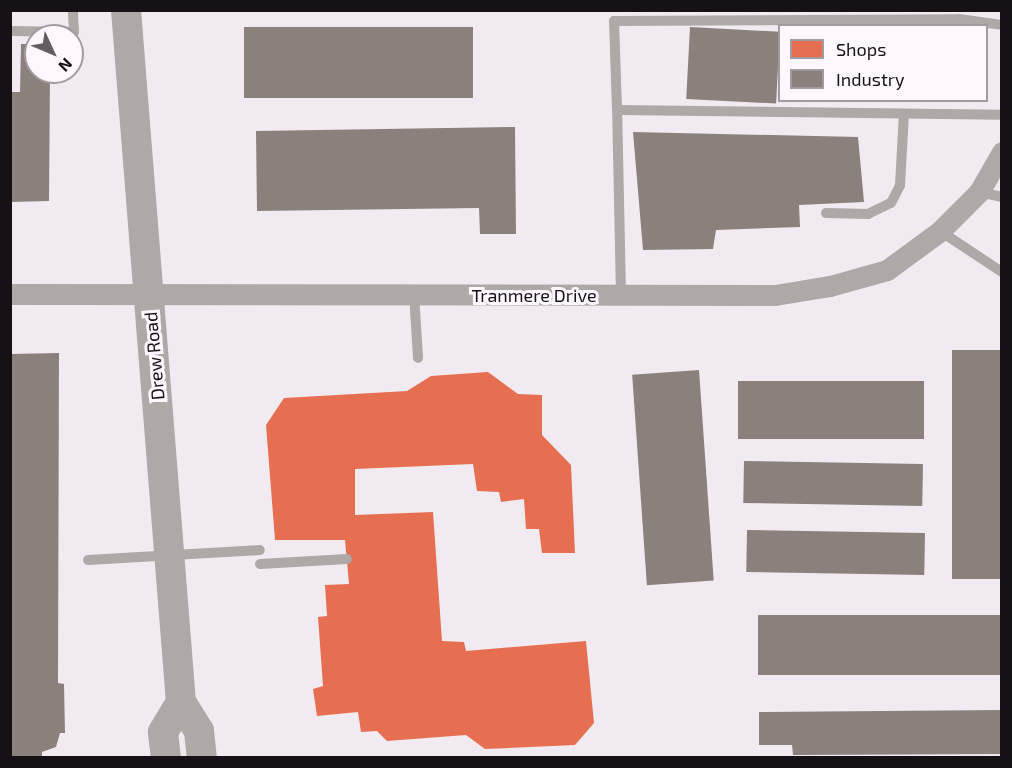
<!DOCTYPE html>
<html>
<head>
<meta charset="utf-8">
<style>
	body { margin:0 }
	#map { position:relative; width:1012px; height:768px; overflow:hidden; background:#f1ebf1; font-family:"Exo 2",sans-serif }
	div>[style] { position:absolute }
	.shops>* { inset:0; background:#e76f51 }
	.industry>* { inset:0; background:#8a817c; transform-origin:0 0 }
	.lane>* { height:10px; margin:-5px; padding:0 5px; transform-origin:5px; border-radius:5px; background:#aea8a7 }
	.street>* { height:21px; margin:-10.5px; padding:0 10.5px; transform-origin:10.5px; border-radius:10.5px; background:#aea8a7 }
	.secondary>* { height:30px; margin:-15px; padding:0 15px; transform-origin:15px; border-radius:15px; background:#aea8a6 }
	span { translate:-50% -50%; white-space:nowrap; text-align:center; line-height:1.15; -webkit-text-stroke:6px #fef7fe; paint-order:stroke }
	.street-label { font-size:18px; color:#151115 }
	.frame { position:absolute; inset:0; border:12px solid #151115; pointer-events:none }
	.legend { position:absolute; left:778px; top:24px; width:210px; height:78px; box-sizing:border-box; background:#fef7fe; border:2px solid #a19ba1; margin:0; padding:8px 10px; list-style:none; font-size:18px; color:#151115 }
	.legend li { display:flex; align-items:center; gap:12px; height:30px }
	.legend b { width:30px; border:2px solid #a19ba1 }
	.north { position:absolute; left:24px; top:24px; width:60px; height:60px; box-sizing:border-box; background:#fef7fe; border:2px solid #a19ba1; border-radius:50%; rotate:134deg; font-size:16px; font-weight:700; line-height:24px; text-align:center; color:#151115 }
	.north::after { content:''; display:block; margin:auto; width:21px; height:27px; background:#625d62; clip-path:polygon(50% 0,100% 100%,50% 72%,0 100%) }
</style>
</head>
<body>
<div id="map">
	<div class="shops">
		<div style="clip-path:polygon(488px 372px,518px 394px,542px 395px,542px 435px,571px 465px,575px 553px,542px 553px,539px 529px,526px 529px,524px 499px,501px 502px,499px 492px,477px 491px,473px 464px,355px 469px,355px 515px,433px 512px,442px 641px,464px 642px,466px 651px,586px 641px,594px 723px,575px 745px,485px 749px,466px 735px,387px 741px,377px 731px,361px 732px,358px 712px,317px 716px,313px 689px,323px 686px,318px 617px,327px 616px,325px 585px,349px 584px,345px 540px,275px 540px,266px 425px,284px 398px,407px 391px,431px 376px)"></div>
	</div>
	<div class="industry">
		<div style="left:244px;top:27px;width:229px;height:71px"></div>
		<div style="left:690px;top:27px;width:90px;height:72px;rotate:3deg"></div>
		<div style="clip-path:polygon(21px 44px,36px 44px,36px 72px,50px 72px,49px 201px,10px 202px,10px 92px,20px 92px)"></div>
		<div style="clip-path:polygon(515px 127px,516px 234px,480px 234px,479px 208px,257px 211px,256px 131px)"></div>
		<div style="clip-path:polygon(633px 132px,858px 137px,864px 202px,799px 205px,800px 227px,716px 230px,713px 249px,643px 250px)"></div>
		<div style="left:952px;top:350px;width:50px;height:229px"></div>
		<div style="clip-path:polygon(59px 353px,58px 683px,64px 684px,65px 733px,60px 733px,56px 747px,42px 752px,42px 756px,10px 756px,10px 354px)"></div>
		<div style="left:699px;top:370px;width:211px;height:67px;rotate:86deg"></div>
		<div style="left:738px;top:381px;width:186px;height:58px"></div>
		<div style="left:744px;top:461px;width:179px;height:42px;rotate:1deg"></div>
		<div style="left:747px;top:530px;width:178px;height:42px;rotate:1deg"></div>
		<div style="left:758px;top:615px;width:244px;height:60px"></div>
		<div style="clip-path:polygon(1002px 710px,1002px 754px,793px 755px,792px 745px,759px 745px,759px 712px)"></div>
	</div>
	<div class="lane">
		<div style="left:10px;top:31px;width:64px;rotate:0.9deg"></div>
		<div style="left:74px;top:32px;width:22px;rotate:-93deg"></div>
		<div style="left:617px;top:110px;width:89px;rotate:-91.9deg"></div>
		<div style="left:614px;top:21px;width:345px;rotate:-0.3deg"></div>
		<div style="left:959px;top:19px;width:43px;rotate:7.9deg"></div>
		<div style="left:979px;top:192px;width:24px;rotate:12deg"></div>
		<div style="left:826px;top:213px;width:42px;rotate:1.4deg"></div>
		<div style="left:868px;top:214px;width:25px;rotate:-26deg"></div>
		<div style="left:891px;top:203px;width:20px;rotate:-63deg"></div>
		<div style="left:900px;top:185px;width:71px;rotate:-86.8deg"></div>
		<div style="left:940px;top:231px;width:74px;rotate:33.5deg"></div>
		<div style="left:414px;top:294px;width:64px;rotate:86.4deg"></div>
		<div style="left:621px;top:295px;width:185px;rotate:-91.2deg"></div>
		<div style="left:617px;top:110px;width:385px;rotate:0.7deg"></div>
		<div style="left:88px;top:560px;width:172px;rotate:-3.3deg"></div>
		<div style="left:260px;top:564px;width:87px;rotate:-3.3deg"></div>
	</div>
	<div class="street">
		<div style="left:10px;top:294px;width:765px;rotate:0.07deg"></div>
		<div style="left:775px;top:295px;width:56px;rotate:-9.3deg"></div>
		<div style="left:830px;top:286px;width:59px;rotate:-15.7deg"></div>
		<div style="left:887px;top:270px;width:66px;rotate:-36.3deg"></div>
		<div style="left:940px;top:231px;width:55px;rotate:-45deg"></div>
		<div style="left:979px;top:192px;width:46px;rotate:-60.1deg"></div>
	</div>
	<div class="secondary">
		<div style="left:126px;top:10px;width:694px;rotate:85.46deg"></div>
		<div style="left:181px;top:702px;width:34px;rotate:58deg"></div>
		<div style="left:199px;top:731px;width:27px;rotate:84deg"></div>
		<div style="left:166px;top:758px;width:26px;rotate:-97deg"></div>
		<div style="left:163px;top:732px;width:35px;rotate:-59deg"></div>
	</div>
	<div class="street-label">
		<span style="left:534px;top:295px">Tranmere Drive</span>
		<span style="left:154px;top:356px;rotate:-95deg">Drew Road</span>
	</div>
	<div class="frame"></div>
	<ul class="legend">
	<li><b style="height:16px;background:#e76f51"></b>Shops</li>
	<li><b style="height:16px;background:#8a817c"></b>Industry</li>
	</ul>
	<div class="north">N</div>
</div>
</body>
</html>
